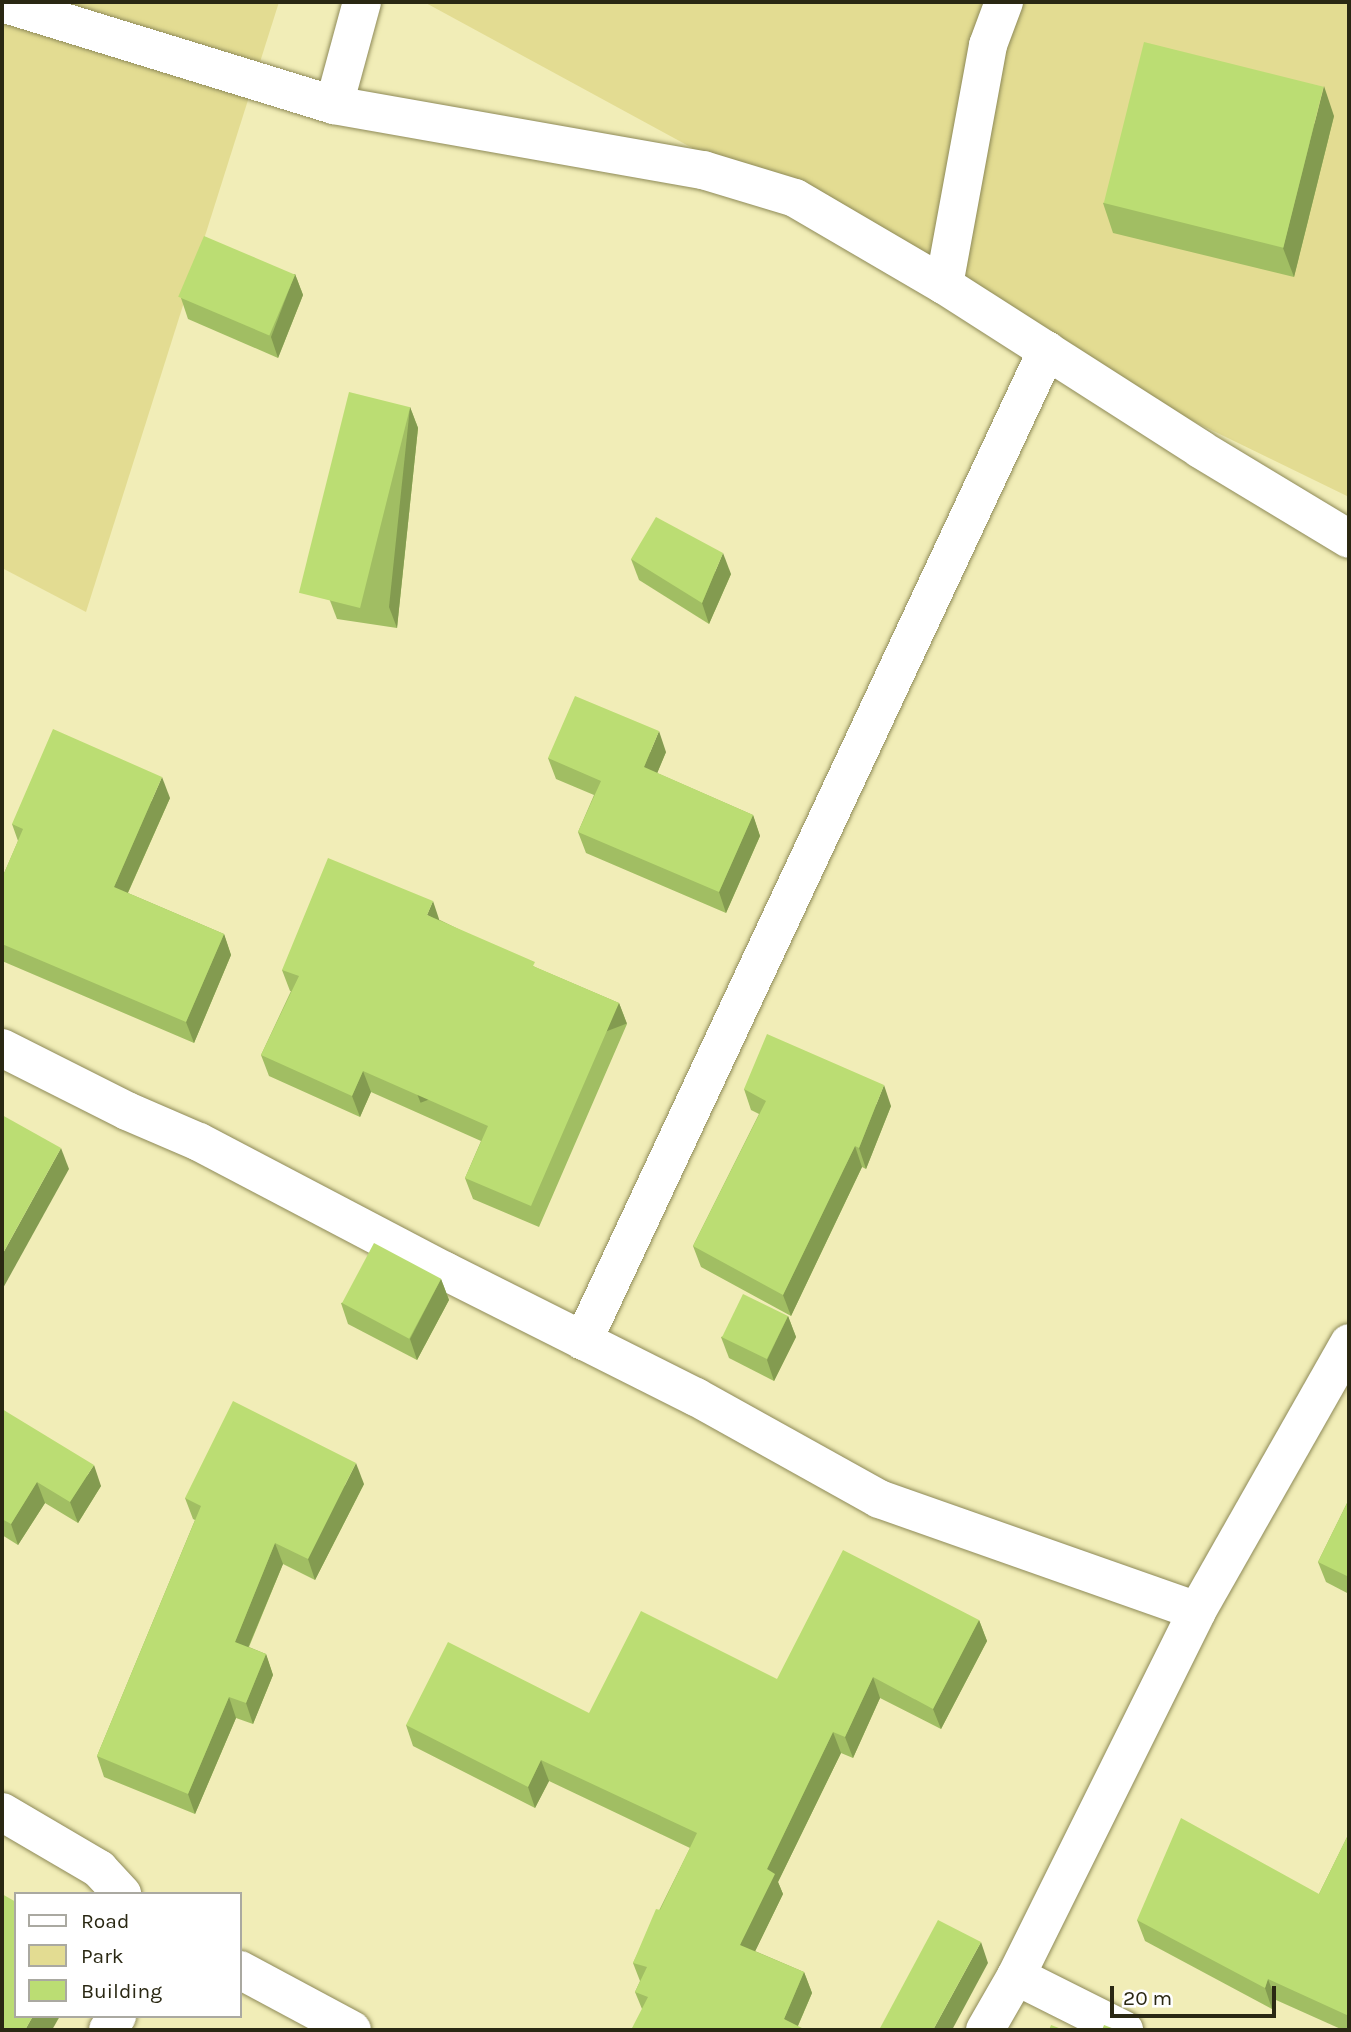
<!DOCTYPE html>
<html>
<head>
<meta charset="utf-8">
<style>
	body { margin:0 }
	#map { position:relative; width:1351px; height:2032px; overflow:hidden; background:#f1edb7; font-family:Karla,sans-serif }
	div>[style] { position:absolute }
	.green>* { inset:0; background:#e3dc92 }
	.roads { filter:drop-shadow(0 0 2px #8e8a58) drop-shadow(0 0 2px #8e8a58) }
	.street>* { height:38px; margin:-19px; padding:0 19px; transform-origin:19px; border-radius:19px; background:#fff }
	.wall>* { inset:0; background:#a1be63 }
	.shaded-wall>* { inset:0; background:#839b50; transform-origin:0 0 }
	.building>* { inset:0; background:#bbdd73; transform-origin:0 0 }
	span { translate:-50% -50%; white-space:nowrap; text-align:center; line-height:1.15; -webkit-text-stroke:5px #fff; paint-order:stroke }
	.frame { position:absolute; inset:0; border:4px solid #2a2813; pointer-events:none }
	.legend { position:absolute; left:14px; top:1892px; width:228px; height:126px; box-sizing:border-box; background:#fff; border:2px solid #aaa9a1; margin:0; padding:9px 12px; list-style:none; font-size:21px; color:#2a2813 }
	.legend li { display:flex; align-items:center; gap:14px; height:35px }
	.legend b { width:35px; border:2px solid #aaa9a1 }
	.scale { position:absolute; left:1110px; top:1986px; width:166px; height:32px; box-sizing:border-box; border:4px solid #2a2813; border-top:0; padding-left:9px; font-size:21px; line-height:24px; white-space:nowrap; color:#2a2813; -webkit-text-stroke:5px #fff; paint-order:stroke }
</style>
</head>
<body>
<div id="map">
	<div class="green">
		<div style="clip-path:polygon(2px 2px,279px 2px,86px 612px,2px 568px)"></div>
		<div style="clip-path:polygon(424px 2px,1349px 2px,1349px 497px,1047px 350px,944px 285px)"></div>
	</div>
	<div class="roads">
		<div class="street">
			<div style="left:2px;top:3px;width:347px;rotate:17.1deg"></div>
			<div style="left:334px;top:105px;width:375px;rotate:10deg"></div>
			<div style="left:703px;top:170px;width:96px;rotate:16.9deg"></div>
			<div style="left:795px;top:198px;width:173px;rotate:30.3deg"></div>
			<div style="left:944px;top:285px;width:304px;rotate:32.6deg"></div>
			<div style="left:1200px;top:449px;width:174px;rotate:31.1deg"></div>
			<div style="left:334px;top:105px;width:107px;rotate:-74.8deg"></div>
			<div style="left:944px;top:285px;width:244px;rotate:-79.6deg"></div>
			<div style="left:988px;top:45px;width:46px;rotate:-69.6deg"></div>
			<div style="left:2px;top:1048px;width:140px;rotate:26.7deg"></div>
			<div style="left:127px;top:1111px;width:78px;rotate:23.3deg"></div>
			<div style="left:199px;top:1142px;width:278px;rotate:27.7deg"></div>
			<div style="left:445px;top:1271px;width:281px;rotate:26.7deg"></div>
			<div style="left:696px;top:1397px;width:210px;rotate:29.1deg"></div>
			<div style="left:879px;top:1499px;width:337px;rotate:19.4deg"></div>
			<div style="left:583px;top:1341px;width:1094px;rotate:-64.91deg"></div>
			<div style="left:2px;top:1812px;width:113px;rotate:30.4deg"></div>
			<div style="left:99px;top:1869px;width:34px;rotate:47deg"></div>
			<div style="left:240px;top:1970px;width:127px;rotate:28.2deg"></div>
			<div style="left:1016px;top:1976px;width:121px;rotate:26.6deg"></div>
			<div style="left:108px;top:2030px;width:17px;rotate:-57deg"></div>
			<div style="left:985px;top:2030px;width:62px;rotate:-60.1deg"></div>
			<div style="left:1016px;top:1976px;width:407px;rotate:-63.6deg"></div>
			<div style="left:1197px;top:1611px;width:308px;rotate:-60.4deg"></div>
		</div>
	</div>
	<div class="wall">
		<div style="clip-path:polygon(1334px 116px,1294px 277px,1113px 233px,1103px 203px)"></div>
		<div style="clip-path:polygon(295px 274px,303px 295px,278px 358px,188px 319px,181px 298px)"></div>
		<div style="clip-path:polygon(410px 407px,418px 428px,397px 628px,337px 619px,329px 598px)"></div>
		<div style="clip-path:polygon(631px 559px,731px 574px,709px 624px,639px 580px)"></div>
		<div style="clip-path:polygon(666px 752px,657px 773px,753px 815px,760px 836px,726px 913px,586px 853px,578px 832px,594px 795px,556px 779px,548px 758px)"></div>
		<div style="clip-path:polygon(170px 798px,128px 893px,224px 934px,231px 955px,194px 1043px,2px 961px,2px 878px,18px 841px,12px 824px)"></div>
		<div style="clip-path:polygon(440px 920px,537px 968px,619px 1003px,627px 1024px,539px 1227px,473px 1199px,465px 1178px,481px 1141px,371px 1092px,360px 1117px,269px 1076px,261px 1055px,291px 991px,290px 991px,282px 970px)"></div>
		<div style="clip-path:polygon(744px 1089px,891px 1106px,866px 1169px,862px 1167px,791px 1316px,701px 1267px,693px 1246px,759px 1114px,751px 1110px)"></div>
		<div style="clip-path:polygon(441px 1279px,449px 1300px,417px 1360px,348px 1324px,341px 1303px)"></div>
		<div style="clip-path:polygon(788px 1316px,796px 1337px,774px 1381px,729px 1358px,721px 1337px)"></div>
		<div style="clip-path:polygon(2px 1409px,101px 1486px,78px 1523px,45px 1503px,18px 1545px,2px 1535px)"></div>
		<div style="clip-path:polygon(364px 1484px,315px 1580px,283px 1564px,249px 1647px,266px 1654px,273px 1675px,253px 1724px,236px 1718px,195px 1814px,104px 1777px,97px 1756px,195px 1520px,193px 1519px,185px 1498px)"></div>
		<div style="clip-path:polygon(1349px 1499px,1349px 1594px,1326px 1582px,1318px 1562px)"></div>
		<div style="clip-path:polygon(979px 1620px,987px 1641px,941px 1729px,880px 1698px,853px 1758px,841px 1753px,778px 1882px,783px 1894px,755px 1951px,804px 1972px,812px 1993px,798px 2026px,642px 2009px,635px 1992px,640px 1981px,633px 1963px,690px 1848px,549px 1781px,535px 1808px,413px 1746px,406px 1725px,589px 1713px,777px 1679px)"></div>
		<div style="clip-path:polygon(1349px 1833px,1349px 2030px,1343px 2030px,1276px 2000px,1272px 2009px,1145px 1941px,1137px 1920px,1319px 1894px)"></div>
	</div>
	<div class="shaded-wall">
		<div style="clip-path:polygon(1324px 86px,1334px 116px,1294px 277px,1283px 248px)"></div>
		<div style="clip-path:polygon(295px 274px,303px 295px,278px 358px,271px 337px)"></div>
		<div style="clip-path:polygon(410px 407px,418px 428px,397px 628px,389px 607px)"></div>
		<div style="clip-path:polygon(723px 553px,731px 574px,709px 624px,702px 603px)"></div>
		<div style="clip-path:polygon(659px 731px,666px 752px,651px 788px,644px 767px)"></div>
		<div style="clip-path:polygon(162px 777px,170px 798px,121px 908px,114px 887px)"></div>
		<div style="clip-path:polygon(753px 815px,760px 836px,726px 913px,719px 892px)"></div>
		<div style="clip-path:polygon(433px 901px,440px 922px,427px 915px)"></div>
		<div style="clip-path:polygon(224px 934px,231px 955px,194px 1043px,186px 1022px)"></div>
		<div style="left:619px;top:1003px;width:22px;height:221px;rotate:69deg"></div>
		<div style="clip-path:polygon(363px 1071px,371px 1092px,360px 1117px,352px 1096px)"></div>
		<div style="clip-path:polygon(884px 1085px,891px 1106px,866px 1169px,859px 1148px)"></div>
		<div style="clip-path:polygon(855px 1146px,862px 1167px,791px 1316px,783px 1295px)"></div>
		<div style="clip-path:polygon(61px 1148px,69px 1169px,2px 1290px,2px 1255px)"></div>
		<div style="clip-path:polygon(441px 1279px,449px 1300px,417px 1360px,410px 1339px)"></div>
		<div style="clip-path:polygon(788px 1316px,796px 1337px,774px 1381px,767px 1360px)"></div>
		<div style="clip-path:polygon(356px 1463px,364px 1484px,315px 1580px,308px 1559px)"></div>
		<div style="clip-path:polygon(94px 1465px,101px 1486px,78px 1523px,70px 1502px)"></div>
		<div style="clip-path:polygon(37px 1482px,45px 1503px,18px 1545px,11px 1524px)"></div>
		<div style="clip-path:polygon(275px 1543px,283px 1564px,242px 1662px,235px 1642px)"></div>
		<div style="clip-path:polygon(979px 1620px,987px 1641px,941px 1729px,933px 1709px)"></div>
		<div style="clip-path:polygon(266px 1654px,273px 1675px,253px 1724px,246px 1703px)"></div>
		<div style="clip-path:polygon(873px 1677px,880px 1698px,853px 1758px,845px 1737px)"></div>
		<div style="clip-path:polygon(229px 1697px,236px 1718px,195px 1814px,188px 1794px)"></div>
		<div style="clip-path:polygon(833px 1732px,841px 1753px,778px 1882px,783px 1894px,748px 1966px,740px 1945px,767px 1869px)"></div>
		<div style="clip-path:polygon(541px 1760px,549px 1781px,535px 1808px,528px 1787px)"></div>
		<div style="clip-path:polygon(981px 1942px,988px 1963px,952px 2030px,933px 2030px)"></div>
		<div style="clip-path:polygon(804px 1972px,812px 1993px,796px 2030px,784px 2019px)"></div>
		<div style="clip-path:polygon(1268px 1979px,1276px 2000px,1272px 2009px,1265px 1988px)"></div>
		<div style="clip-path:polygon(33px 2016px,60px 2016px,52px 2030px,25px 2030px)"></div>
	</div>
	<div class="building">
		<div style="left:1144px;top:42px;width:185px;height:166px;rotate:14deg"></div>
		<div style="left:204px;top:236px;width:99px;height:66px;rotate:23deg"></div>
		<div style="left:349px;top:392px;width:63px;height:207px;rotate:14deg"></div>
		<div style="clip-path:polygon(656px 517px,723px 553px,702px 603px,631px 559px)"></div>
		<div style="clip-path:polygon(575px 696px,659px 731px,644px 767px,753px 815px,719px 892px,578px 832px,601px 781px,548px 758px)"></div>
		<div style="clip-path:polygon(53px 729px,162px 777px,114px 887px,224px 934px,186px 1022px,2px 944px,2px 878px,23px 829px,12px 824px)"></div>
		<div style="clip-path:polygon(328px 858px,433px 901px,427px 915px,535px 962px,533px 966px,619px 1003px,531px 1206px,465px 1178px,488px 1126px,363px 1071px,352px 1096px,261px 1055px,299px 976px,282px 970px)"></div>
		<div style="clip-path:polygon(767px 1034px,884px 1085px,859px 1148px,855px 1146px,783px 1295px,693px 1246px,766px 1101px,744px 1089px)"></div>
		<div style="clip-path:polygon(2px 1115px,61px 1148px,2px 1255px)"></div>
		<div style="left:374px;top:1243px;width:76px;height:68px;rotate:28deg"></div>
		<div style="left:743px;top:1294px;width:50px;height:48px;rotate:26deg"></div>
		<div style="clip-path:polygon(233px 1401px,356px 1463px,308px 1559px,275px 1543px,235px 1642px,266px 1654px,246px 1703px,229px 1697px,188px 1794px,97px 1756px,201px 1506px,185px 1498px)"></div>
		<div style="clip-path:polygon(2px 1409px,94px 1465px,70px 1502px,37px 1482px,11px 1524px,2px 1519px)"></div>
		<div style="clip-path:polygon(1349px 1499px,1349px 1577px,1318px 1562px)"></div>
		<div style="clip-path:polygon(843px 1550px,979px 1620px,933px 1709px,873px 1677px,845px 1737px,833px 1732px,767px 1869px,775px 1874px,740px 1945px,804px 1972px,784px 2019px,806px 2030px,631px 2030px,648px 1997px,635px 1992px,647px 1967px,633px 1963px,656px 1909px,660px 1910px,697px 1833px,541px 1760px,528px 1787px,406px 1725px,448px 1642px,589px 1713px,641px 1611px,777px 1679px)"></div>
		<div style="clip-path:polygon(1181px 1818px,1319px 1894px,1349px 1833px,1349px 2016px,1268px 1979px,1265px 1988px,1137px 1920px)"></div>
		<div style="clip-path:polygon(2px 1894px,16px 1902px,16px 2016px,33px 2016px,25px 2030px,2px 2030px)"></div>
		<div style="clip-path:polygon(938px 1920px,981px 1942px,933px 2030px,879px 2030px)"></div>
		<div style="clip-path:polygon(1051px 2025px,1064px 2030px,1049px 2030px)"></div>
		<div style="clip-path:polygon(1104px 2025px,1117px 2030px,1102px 2030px)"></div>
	</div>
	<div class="frame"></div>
	<ul class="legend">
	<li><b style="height:9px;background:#fff"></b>Road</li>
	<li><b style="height:19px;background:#e3dc92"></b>Park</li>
	<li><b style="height:19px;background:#bbdd73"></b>Building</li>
	</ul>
	<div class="scale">20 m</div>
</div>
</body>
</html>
